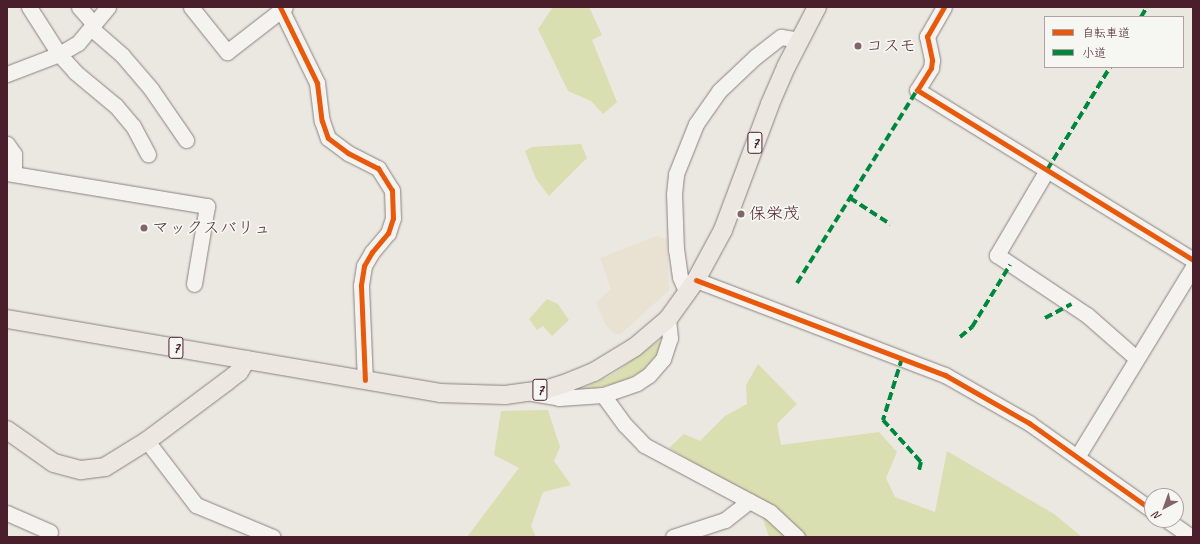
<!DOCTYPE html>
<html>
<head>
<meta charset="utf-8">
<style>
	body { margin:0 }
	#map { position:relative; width:1200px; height:544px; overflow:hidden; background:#ebe8e1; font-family:Caveat,"Klee One",sans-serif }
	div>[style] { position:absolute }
	.built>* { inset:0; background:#e9e1d1 }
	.green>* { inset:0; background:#d9dfb1 }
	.roads { filter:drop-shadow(0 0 1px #8b8180) drop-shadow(0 0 1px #8b8180) }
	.minor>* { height:15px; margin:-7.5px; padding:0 7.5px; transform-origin:7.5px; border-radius:7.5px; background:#f4f3f0 }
	.major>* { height:18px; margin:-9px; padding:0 9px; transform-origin:9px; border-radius:9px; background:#ece8e1 }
	.quiet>* { height:4px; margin-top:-2px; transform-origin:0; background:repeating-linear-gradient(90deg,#00873e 0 8px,transparent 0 12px) }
	.cycleway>* { height:5px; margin:-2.5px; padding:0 2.5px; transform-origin:2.5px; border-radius:2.5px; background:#e8590c }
	.dots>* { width:11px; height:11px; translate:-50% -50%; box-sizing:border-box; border:2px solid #f6f6f2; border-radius:50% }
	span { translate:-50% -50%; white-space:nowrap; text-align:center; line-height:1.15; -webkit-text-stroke:3.5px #f6f6f2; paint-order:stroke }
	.shield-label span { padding:1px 3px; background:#f6f6f2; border:1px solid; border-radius:3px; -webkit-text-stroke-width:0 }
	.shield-label { font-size:16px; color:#4a1f2b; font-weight:700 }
	.poi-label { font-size:17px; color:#4a1f2b }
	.left { translate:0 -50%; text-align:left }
	.frame { position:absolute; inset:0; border:8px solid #4a1f2b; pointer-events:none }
	.legend { position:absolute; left:1044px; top:16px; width:140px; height:52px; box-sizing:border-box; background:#f6f6f2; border:1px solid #b1a0a2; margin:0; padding:5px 7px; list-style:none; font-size:12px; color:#4a1f2b }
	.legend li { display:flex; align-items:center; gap:8px; height:20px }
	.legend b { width:20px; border:1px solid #b1a0a2 }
	.north { position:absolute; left:1144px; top:488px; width:40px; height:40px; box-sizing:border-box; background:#f6f6f2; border:1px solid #b1a0a2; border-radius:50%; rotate:221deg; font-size:11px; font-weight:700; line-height:16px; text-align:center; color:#4a1f2b }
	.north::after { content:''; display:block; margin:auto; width:14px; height:18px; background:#82656b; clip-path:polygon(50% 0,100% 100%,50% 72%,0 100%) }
</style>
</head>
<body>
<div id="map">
	<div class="built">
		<div style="clip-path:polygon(656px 236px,667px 239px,669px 290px,621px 334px,614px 334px,606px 325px,596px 303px,611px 289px,600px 258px)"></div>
	</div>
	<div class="green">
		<div style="clip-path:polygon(553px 7px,589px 7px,602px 35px,592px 40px,617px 102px,603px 114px,591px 101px,568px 91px,538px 29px)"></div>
		<div style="clip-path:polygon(581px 144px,587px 158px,549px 196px,536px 179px,525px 151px,532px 147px)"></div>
		<div style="clip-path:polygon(547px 299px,558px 304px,569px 320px,552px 336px,543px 326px,537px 330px,529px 319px)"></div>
		<div style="clip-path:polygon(659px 341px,664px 345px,662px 349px,643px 371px,619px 383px,574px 392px,610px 376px)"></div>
		<div style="clip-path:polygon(758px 364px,797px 404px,777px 424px,781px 445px,879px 432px,897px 452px,886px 478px,895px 497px,935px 512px,947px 451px,1054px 514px,1082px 537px,769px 537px,757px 501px,669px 448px,684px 434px,700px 441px,725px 416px,747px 404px,746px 385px)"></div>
		<div style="clip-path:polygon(548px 410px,560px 447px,554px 461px,571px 485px,543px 492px,531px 526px,536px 537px,467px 537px,519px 468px,494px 455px,501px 411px)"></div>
	</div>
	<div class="roads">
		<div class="minor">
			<div style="left:29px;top:7px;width:56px;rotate:57.4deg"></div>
			<div style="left:59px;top:54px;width:24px;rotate:48deg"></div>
			<div style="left:75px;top:72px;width:53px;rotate:39.7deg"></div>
			<div style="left:116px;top:106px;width:26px;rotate:50deg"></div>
			<div style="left:133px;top:126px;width:32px;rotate:62deg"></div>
			<div style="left:79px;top:7px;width:23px;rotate:49deg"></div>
			<div style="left:191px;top:7px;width:58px;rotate:51.3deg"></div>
			<div style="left:227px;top:52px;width:73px;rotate:-37.8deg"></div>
			<div style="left:280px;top:7px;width:85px;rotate:64deg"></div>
			<div style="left:317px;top:83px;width:38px;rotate:83deg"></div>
			<div style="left:322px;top:121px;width:18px;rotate:71deg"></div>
			<div style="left:328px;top:138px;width:25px;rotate:37deg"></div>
			<div style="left:348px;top:153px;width:34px;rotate:27deg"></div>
			<div style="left:378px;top:168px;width:26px;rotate:58deg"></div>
			<div style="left:392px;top:190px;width:28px;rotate:88deg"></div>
			<div style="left:393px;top:218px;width:16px;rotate:108deg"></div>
			<div style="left:388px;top:233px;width:25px;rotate:130deg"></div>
			<div style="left:372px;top:252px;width:16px;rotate:120deg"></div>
			<div style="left:364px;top:266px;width:20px;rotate:99deg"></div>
			<div style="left:361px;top:286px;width:94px;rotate:87.6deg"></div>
			<div style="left:944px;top:7px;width:34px;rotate:120deg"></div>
			<div style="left:927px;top:36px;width:25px;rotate:78deg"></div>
			<div style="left:932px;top:60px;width:8px;rotate:97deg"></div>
			<div style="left:931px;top:68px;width:26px;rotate:122deg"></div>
			<div style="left:917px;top:90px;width:324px;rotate:31.6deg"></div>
			<div style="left:91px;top:28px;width:41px;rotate:41.1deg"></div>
			<div style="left:122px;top:55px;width:45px;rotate:49.5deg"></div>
			<div style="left:151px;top:89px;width:62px;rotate:55.5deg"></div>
			<div style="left:7px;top:74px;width:56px;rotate:-21deg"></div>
			<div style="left:59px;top:54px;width:22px;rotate:-30deg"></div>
			<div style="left:78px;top:43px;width:47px;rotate:-50.2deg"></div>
			<div style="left:7px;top:144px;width:12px;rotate:55deg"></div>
			<div style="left:14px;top:154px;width:20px;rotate:90deg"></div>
			<div style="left:1047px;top:170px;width:99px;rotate:120.5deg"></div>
			<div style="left:997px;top:255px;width:108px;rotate:33.7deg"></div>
			<div style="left:1087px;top:315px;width:65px;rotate:41.3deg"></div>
			<div style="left:7px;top:173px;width:203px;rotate:9.4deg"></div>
			<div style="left:207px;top:206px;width:79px;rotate:99.5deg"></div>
			<div style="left:696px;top:280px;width:267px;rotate:20.9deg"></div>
			<div style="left:945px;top:375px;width:97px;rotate:29.7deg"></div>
			<div style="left:1029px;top:423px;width:151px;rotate:35.3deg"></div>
			<div style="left:687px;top:293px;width:17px;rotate:-114deg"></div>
			<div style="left:680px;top:277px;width:27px;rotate:-98deg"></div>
			<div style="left:676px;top:250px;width:56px;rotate:-92deg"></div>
			<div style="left:674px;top:194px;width:20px;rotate:-84deg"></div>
			<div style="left:676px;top:174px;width:54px;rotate:-68.2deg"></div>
			<div style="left:696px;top:124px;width:40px;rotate:-55.1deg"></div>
			<div style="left:719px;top:91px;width:50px;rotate:-43.4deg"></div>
			<div style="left:755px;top:57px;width:33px;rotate:-38deg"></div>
			<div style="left:781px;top:37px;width:19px;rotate:9deg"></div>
			<div style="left:532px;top:393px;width:27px;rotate:10deg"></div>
			<div style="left:559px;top:398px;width:44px;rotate:-3.9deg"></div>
			<div style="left:603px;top:395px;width:36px;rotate:-19deg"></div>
			<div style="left:637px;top:383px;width:14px;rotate:-34deg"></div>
			<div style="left:649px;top:375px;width:21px;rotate:-49deg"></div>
			<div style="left:663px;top:359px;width:22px;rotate:-72deg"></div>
			<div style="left:670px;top:338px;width:19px;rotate:-96deg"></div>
			<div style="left:603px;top:395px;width:37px;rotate:54deg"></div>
			<div style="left:625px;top:425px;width:28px;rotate:46deg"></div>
			<div style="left:644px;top:445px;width:143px;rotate:28deg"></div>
			<div style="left:770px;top:512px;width:37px;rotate:43deg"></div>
			<div style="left:147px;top:441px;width:81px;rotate:52.6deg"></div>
			<div style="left:196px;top:505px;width:83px;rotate:22.6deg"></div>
			<div style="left:1077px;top:457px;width:223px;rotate:-58.6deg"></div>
			<div style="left:7px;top:513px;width:47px;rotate:23.8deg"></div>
			<div style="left:1167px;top:520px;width:29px;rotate:35deg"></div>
			<div style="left:673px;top:537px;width:55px;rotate:-18.1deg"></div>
			<div style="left:725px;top:520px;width:31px;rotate:-38deg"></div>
		</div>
		<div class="major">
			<div style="left:7px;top:319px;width:439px;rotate:9.7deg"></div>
			<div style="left:440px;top:393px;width:65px;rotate:1.8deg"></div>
			<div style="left:505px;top:395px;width:43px;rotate:-7.9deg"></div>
			<div style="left:548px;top:389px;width:22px;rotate:-18deg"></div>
			<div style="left:569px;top:382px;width:27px;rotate:-22deg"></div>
			<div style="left:594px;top:372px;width:48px;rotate:-31.4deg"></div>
			<div style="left:635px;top:347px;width:43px;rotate:-40.3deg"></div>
			<div style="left:668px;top:319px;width:48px;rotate:-54.3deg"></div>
			<div style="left:696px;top:280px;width:57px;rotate:-61.6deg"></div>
			<div style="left:723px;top:230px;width:134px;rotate:-69.5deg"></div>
			<div style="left:770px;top:104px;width:40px;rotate:-66.6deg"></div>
			<div style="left:786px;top:67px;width:68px;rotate:-62.7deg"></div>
			<div style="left:7px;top:430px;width:57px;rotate:35.1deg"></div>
			<div style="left:54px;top:463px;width:28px;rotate:15deg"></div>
			<div style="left:81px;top:470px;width:24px;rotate:-7deg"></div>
			<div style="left:105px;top:467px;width:49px;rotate:-31.8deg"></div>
			<div style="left:147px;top:441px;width:99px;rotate:-36.8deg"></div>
			<div style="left:226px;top:382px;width:16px;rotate:-38deg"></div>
			<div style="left:239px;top:372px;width:14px;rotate:-60deg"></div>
		</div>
	</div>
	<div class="quiet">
		<div style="left:1141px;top:17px;width:12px;rotate:-59deg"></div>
		<div style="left:1047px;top:170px;width:121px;rotate:-58.5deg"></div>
		<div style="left:850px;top:198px;width:48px;rotate:33deg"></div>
		<div style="left:797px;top:283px;width:227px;rotate:-58.1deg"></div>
		<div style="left:1045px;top:318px;width:30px;rotate:-28deg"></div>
		<div style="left:960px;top:337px;width:16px;rotate:-40deg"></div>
		<div style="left:972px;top:327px;width:73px;rotate:-58.5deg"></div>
		<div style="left:902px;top:358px;width:65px;rotate:107deg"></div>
		<div style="left:883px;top:420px;width:57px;rotate:47.9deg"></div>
		<div style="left:921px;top:462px;width:8px;rotate:104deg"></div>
	</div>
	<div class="cycleway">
		<div style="left:280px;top:7px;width:85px;rotate:64deg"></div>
		<div style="left:317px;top:83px;width:38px;rotate:83deg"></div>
		<div style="left:322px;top:121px;width:18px;rotate:71deg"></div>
		<div style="left:328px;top:138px;width:25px;rotate:37deg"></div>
		<div style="left:348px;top:153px;width:34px;rotate:27deg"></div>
		<div style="left:378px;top:168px;width:26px;rotate:58deg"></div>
		<div style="left:392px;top:190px;width:28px;rotate:88deg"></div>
		<div style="left:393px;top:218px;width:16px;rotate:108deg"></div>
		<div style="left:388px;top:233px;width:25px;rotate:130deg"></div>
		<div style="left:372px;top:252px;width:16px;rotate:120deg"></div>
		<div style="left:364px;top:266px;width:20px;rotate:99deg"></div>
		<div style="left:361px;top:286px;width:94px;rotate:87.6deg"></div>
		<div style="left:944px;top:7px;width:34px;rotate:120deg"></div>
		<div style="left:927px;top:36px;width:25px;rotate:78deg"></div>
		<div style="left:932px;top:60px;width:8px;rotate:97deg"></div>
		<div style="left:931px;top:68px;width:26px;rotate:122deg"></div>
		<div style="left:917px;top:90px;width:324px;rotate:31.6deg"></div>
		<div style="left:696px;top:280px;width:267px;rotate:20.9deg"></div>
		<div style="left:945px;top:375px;width:97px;rotate:29.7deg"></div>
		<div style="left:1029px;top:423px;width:151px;rotate:35.3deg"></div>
	</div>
	<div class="dots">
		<div style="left:858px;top:46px;background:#82656b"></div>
		<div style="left:741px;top:214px;background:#82656b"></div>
		<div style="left:144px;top:228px;background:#82656b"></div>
	</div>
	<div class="shield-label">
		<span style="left:755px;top:143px">7</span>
		<span style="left:176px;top:348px">7</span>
		<span style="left:540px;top:390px">7</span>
	</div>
	<div class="poi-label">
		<span class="left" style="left:866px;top:46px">コスモ</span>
		<span class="left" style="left:749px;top:214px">保栄茂</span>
		<span class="left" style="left:152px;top:228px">マックスバリュ</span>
	</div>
	<div class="frame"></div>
	<ul class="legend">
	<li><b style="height:5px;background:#e8590c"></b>自転車道</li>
	<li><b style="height:5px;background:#00873e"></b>小道</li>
	</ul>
	<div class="north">N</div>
</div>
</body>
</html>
